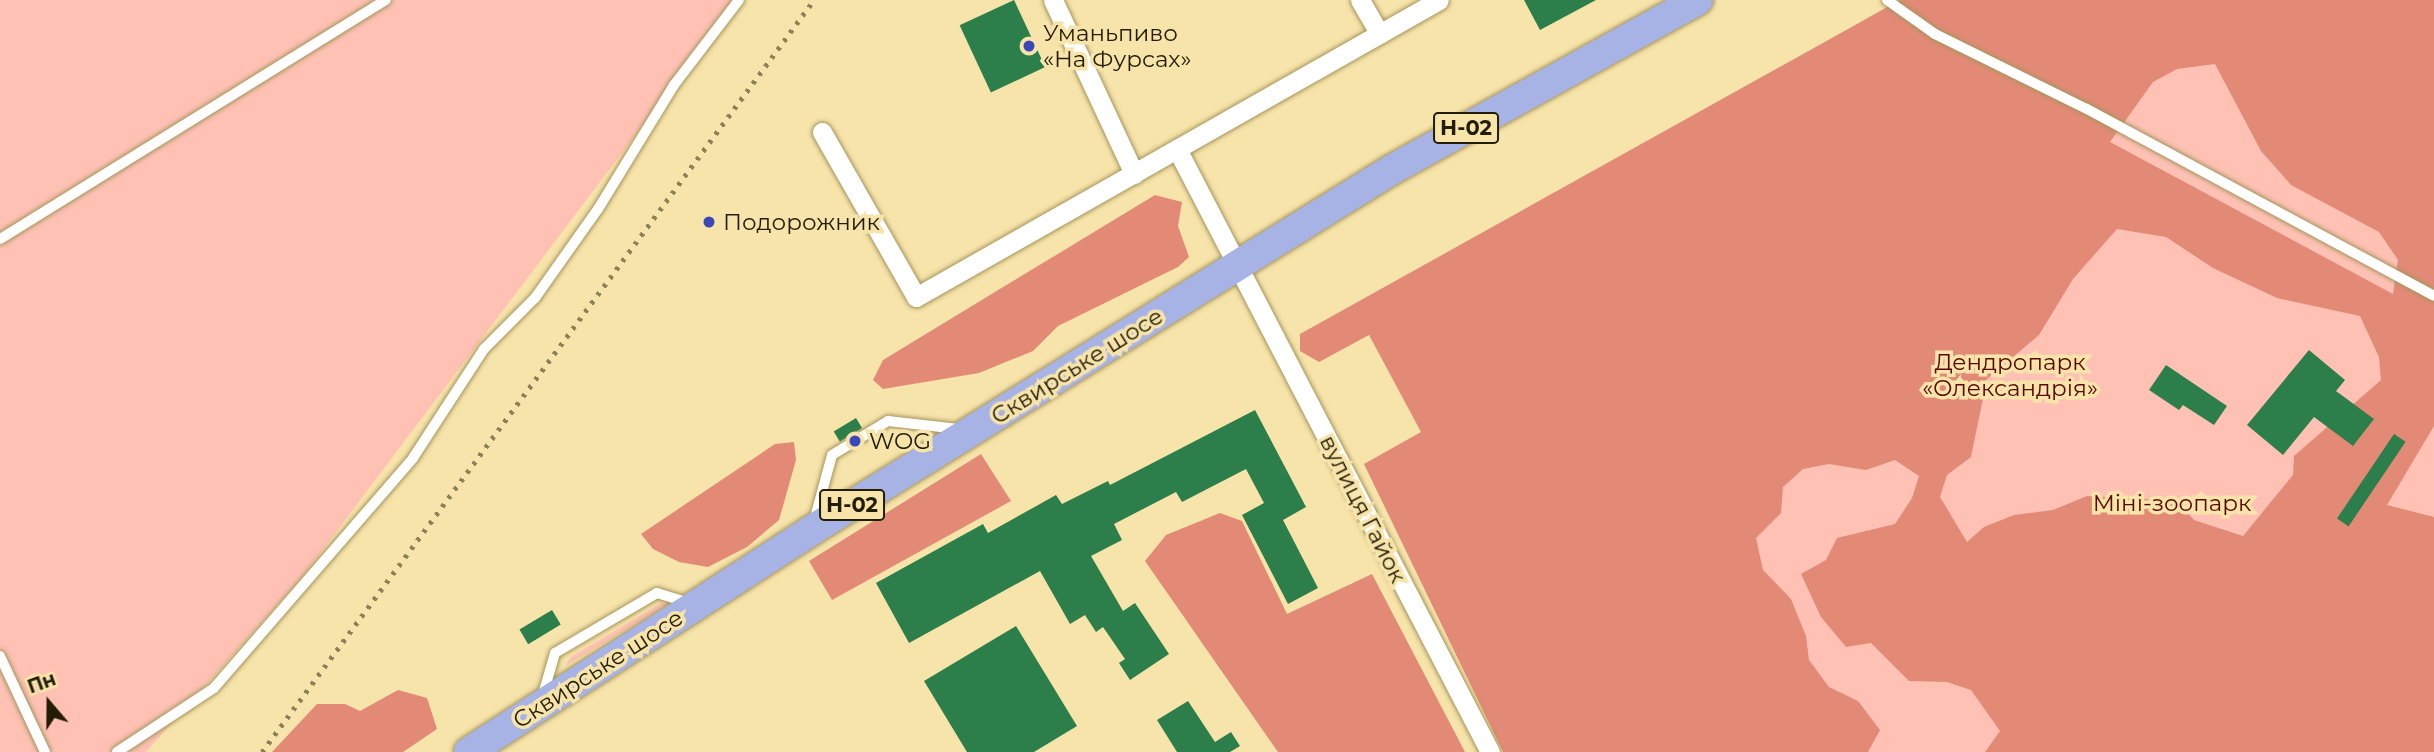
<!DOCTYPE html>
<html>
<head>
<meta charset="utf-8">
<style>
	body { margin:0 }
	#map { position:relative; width:2434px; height:752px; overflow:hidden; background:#f7e4aa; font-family:Montserrat,sans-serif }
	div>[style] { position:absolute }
	.green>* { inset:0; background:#fec1b4 }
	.forest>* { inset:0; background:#e38a77 }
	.building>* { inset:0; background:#2c7e4a; transform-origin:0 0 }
	.roads { filter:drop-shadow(0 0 2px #a6955c) drop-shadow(0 0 2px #a6955c) }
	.lane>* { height:10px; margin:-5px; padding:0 5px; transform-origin:5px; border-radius:5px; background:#fff }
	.street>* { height:19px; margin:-9.5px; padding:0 9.5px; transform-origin:9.5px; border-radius:9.5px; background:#fff }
	.primary>* { height:30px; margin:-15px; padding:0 15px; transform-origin:15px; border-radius:15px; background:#a7b3e4 }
	.rail>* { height:5px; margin-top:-2.5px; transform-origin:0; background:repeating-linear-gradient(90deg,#8e8158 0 3.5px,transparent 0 10.5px) }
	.dots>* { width:19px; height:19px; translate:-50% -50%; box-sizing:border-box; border:4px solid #f7e4aa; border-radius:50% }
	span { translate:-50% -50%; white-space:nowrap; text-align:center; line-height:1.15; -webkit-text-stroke:7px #f7e4aa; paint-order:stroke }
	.shield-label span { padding:2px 5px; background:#f7e4aa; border:2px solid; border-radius:5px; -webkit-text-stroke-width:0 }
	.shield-label { font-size:21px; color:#241d05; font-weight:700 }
	.poi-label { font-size:23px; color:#241d05 }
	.left { translate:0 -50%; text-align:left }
	.park-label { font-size:23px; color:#5a0900 }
	.street-label { font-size:23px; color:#241d05 }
	.north { position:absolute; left:14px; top:668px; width:70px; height:70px; -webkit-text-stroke:5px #f7e4aa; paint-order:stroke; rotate:340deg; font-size:19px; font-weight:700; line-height:28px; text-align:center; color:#241d05 }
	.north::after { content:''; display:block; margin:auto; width:24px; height:32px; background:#241d05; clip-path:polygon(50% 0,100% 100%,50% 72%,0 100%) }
</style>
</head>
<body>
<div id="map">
	<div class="green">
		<div style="clip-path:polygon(0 0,737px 0,303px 576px,146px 752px,0 752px)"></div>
		<div style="clip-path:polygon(1900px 0,2434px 0,2434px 752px,1695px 752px,1864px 20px)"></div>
		<div style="clip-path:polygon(661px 603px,669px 604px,565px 666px,571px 657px)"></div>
	</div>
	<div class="forest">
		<div style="clip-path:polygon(evenodd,1900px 0,2434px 0,2434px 426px,2387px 505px,2434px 517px,2434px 752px,1985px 752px,2000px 731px,1971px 690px,1947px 682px,1909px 681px,1871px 643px,1846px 647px,1821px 617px,1801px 574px,1826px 560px,1837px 538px,1895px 524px,1912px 498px,1919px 476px,1895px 460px,1866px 470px,1829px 464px,1803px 469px,1783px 487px,1781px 513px,1756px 538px,1763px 570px,1791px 599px,1806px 636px,1809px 660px,1829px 687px,1858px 701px,1880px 730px,1868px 752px,1503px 752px,1364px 464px,1421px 432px,1369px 335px,1319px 362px,1300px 351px,1300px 334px,1900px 0,2215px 64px,2261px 151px,2291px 185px,2379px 232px,2398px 260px,2393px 294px,2110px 142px,2153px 82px,2177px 69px,2215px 64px,1900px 0,2117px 229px,2166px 237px,2213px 268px,2277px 298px,2360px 316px,2379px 357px,2381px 380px,2294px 456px,2293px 475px,2243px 536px,2194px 520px,2184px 509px,2161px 500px,2087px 496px,2053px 510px,2014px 515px,1984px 527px,1967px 542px,1940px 497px,1947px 475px,1971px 457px,1987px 379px,2039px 335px,2073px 279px,2117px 229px)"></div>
		<div style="clip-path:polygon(1155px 195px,1182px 202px,1178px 226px,1189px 257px,1178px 267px,1058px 326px,1033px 351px,979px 373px,883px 389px,873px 380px,883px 360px)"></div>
		<div style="clip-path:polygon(794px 442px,796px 460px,779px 520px,747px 547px,708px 567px,679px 562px,653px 549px,641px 534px,775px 444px)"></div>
		<div style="clip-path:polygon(981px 454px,1011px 501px,832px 600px,809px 561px)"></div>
		<div style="clip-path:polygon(1220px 513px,1242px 521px,1287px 614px,1372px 574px,1465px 752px,1278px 752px,1145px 561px,1166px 535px)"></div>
		<div style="clip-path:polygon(398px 690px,427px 698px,437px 729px,403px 752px,272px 752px,317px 704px,345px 704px,360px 711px)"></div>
	</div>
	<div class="building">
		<div style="left:1014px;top:0;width:74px;height:60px;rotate:65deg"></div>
		<div style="clip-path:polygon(1524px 0,1596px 0,1540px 30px)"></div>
		<div style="clip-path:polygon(2309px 350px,2345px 380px,2336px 391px,2374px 419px,2353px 446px,2314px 417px,2283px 455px,2247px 425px)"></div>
		<div style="clip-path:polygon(2166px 365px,2227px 406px,2214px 425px,2183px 405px,2179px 410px,2149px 390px)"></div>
		<div style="clip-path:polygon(1255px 410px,1306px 507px,1283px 520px,1318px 588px,1288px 604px,1242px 515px,1264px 503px,1246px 469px,1182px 502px,1176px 492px,1114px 524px,1122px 540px,1091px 556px,1123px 611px,1135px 603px,1169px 654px,1130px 680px,1119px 663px,1125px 659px,1103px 627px,1096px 632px,1085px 615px,1070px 624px,1040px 571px,909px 643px,876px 583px,983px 524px,988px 533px,1056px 495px,1062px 504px,1108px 481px,1110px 485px)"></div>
		<div style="left:856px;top:418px;width:12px;height:26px;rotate:59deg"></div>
		<div style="left:2394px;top:434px;width:14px;height:102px;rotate:34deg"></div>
		<div style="left:552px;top:610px;width:17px;height:38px;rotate:59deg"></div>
		<div style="clip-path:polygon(1016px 626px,1077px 726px,1034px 752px,967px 752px,924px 681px)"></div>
		<div style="clip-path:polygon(1188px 701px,1215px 742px,1231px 732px,1240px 746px,1230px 752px,1177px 752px,1157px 720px)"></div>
	</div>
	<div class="roads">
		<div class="lane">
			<div style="left:1887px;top:0;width:59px;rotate:35.3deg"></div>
			<div style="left:1935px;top:34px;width:169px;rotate:26.3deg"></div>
			<div style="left:2087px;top:109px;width:394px;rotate:28.3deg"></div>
			<div style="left:0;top:239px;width:454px;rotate:-31.8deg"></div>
			<div style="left:814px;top:521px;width:68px;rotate:-74.7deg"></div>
			<div style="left:832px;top:455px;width:66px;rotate:-31.3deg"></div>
			<div style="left:888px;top:421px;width:71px;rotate:6.4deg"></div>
			<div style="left:0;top:656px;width:106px;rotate:64.9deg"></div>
			<div style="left:542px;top:698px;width:47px;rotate:-73.9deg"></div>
			<div style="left:555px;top:653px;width:118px;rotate:-30.5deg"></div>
			<div style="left:657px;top:593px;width:34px;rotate:17deg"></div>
			<div style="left:117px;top:752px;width:116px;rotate:-33.4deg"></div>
			<div style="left:214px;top:688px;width:304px;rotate:-49.1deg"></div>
			<div style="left:413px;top:458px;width:130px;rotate:-56.9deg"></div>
			<div style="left:484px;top:349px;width:72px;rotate:-45deg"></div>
			<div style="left:535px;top:298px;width:109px;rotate:-54.7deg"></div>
			<div style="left:598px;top:209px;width:145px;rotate:-58.5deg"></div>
			<div style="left:674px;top:85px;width:107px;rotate:-52.6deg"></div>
		</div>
		<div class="street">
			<div style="left:1053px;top:0;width:192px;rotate:65deg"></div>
			<div style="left:1360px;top:0;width:39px;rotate:60deg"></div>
			<div style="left:822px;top:132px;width:190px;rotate:60.3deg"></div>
			<div style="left:916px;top:297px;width:601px;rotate:-29.59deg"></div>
			<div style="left:1177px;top:149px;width:679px;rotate:62.57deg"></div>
		</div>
		<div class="primary">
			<div style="left:469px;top:752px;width:409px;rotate:-32.9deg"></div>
			<div style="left:812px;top:530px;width:682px;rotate:-31.87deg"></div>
			<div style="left:1391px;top:170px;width:351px;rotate:-29deg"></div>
		</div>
	</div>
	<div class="rail">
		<div style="left:262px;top:752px;width:933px;rotate:-53.72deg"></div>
	</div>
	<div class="dots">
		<div style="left:1029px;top:46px;background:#3b47ba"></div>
		<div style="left:709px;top:222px;background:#3b47ba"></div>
		<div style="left:855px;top:441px;background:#3b47ba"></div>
	</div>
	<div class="shield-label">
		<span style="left:1466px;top:128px">Н-02</span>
		<span style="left:852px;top:505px">Н-02</span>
	</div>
	<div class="poi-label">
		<span class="left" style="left:1043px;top:46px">Уманьпиво<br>«На Фурсах»</span>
		<span class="left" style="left:723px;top:222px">Подорожник</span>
		<span class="left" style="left:869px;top:441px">WOG</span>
	</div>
	<div class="park-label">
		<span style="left:2010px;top:375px">Дендропарк<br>«Олександрія»</span>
		<span style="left:2172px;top:503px">Міні-зоопарк</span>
	</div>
	<div class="street-label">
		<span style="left:1077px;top:366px;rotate:-32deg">Сквирське шосе</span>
		<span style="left:1363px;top:509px;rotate:63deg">вулиця Гайок</span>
		<span style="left:598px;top:669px;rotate:-33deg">Сквирське шосе</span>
	</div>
	<div class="north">Пн</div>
</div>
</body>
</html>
